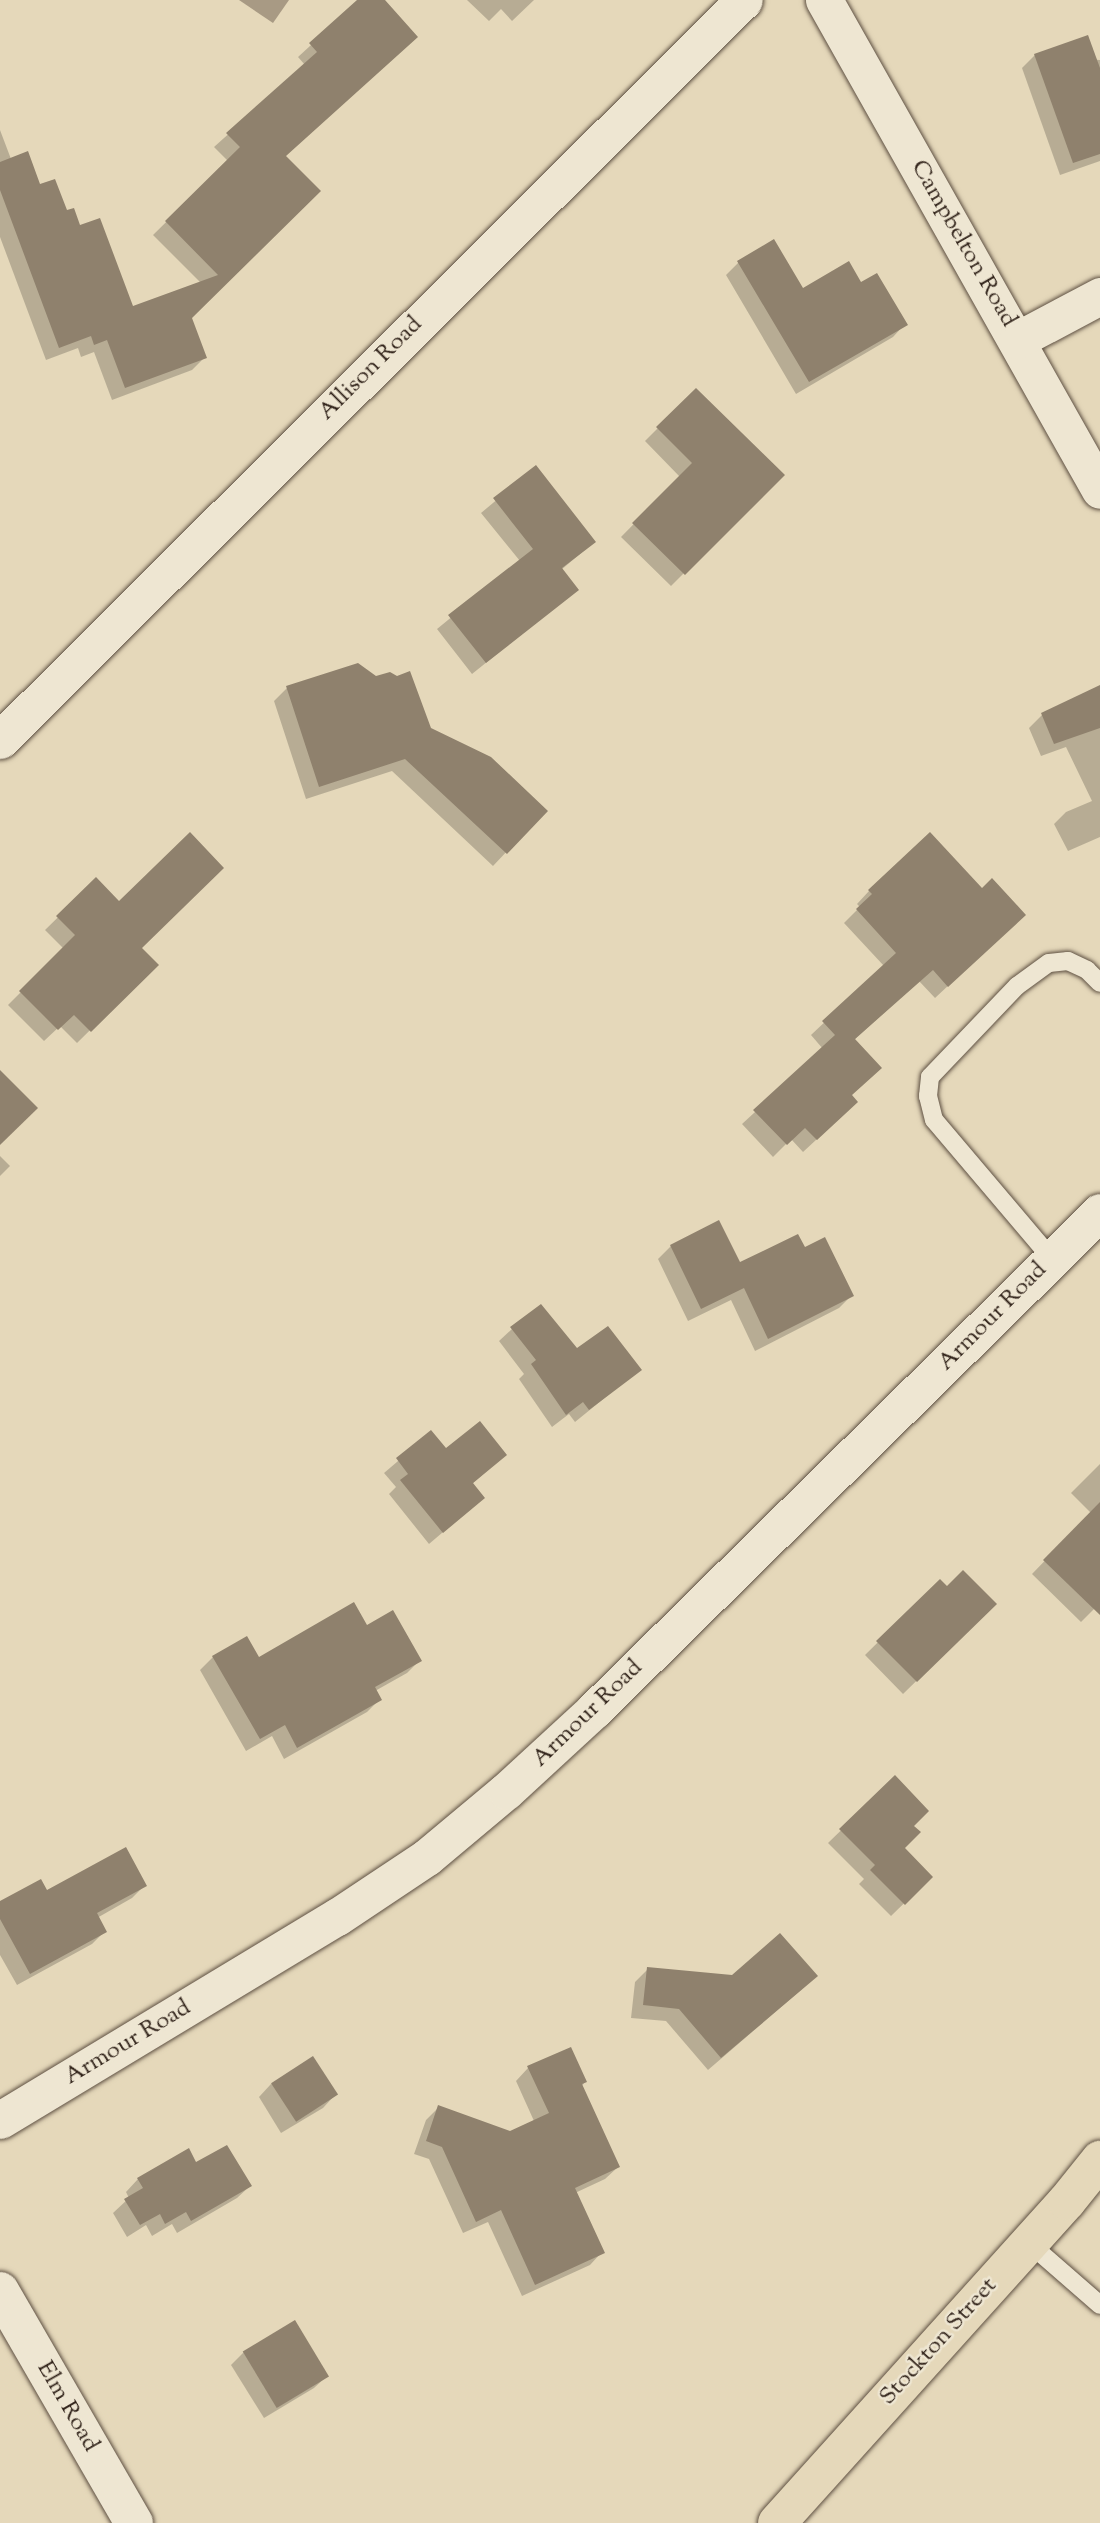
<!DOCTYPE html>
<html>
<head>
<meta charset="utf-8">
<style>
	body { margin:0 }
	#map { position:relative; width:1100px; height:2523px; overflow:hidden; background:#e5d8ba; font-family:"Sorts Mill Goudy",serif }
	div>[style] { position:absolute }
	.water>* { inset:0; background:#a89a84 }
	.shadow>* { inset:0; background:#0003 }
	.building>* { inset:0; background:#8f816d; transform-origin:0 0 }
	.roads { filter:drop-shadow(0 0 2px #5e5042) drop-shadow(0 0 2px #5e5042) }
	.lane>* { height:18px; margin:-9px; padding:0 9px; transform-origin:9px; border-radius:9px; background:#eee6d2 }
	.street>* { height:37px; margin:-18.5px; padding:0 18.5px; transform-origin:18.5px; border-radius:18.5px; background:#eee6d2 }
	.secondary>* { height:38px; margin:-19px; padding:0 19px; transform-origin:19px; border-radius:19px; background:#eee6d2 }
	.highway>* { height:38px; margin:-19px; padding:0 19px; transform-origin:19px; border-radius:19px; background:#e5d8ba }
	span { translate:-50% -50%; white-space:nowrap; text-align:center; line-height:1.15; -webkit-text-stroke:5px #eee6d2; paint-order:stroke }
	.street-label { font-size:24px; color:#31231a }
</style>
</head>
<body>
<div id="map">
	<div class="water">
		<div style="clip-path:polygon(239px 0,289px 0,273px 23px)"></div>
	</div>
	<div class="shadow">
		<div style="clip-path:polygon(360px 0,383px 0,284px 157px,318px 191px,190px 317px,205px 357px,192px 370px,112px 400px,94px 352px,81px 357px,78px 348px,46px 360px,0 237px,0 130px,11px 159px,79px 228px,132px 309px,201px 283px,153px 235px,228px 161px,214px 147px,305px 65px,298px 57px)"></div>
		<div style="clip-path:polygon(467px 0,534px 0,512px 21px,501px 9px,489px 21px)"></div>
		<div style="clip-path:polygon(1035px 55px,1100px 60px,1100px 161px,1060px 175px,1022px 68px)"></div>
		<div style="clip-path:polygon(739px 262px,803px 290px,860px 285px,905px 324px,893px 337px,796px 394px,726px 275px)"></div>
		<div style="clip-path:polygon(696px 390px,782px 475px,671px 586px,621px 537px,680px 477px,645px 441px)"></div>
		<div style="clip-path:polygon(536px 467px,594px 542px,561px 570px,577px 590px,472px 674px,437px 629px,520px 561px,481px 513px)"></div>
		<div style="clip-path:polygon(1100px 687px,1100px 837px,1068px 851px,1054px 824px,1066px 812px,1092px 801px,1066px 747px,1041px 756px,1029px 728px,1042px 715px)"></div>
		<div style="clip-path:polygon(287px 688px,430px 730px,545px 811px,493px 866px,392px 771px,306px 799px,274px 701px)"></div>
		<div style="clip-path:polygon(96px 880px,140px 948px,156px 965px,77px 1043px,60px 1026px,44px 1041px,8px 1005px,64px 949px,45px 930px)"></div>
		<div style="clip-path:polygon(982px 890px,1010px 928px,935px 998px,919px 981px,854px 1040px,850px 1096px,843px 1115px,803px 1152px,791px 1139px,773px 1157px,742px 1124px,823px 1049px,811px 1035px,884px 966px,844px 923px,860px 907px,857px 904px,869px 891px)"></div>
		<div style="clip-path:polygon(0 1156px,10px 1166px,0 1176px)"></div>
		<div style="clip-path:polygon(671px 1246px,739px 1265px,804px 1249px,852px 1295px,839px 1308px,755px 1351px,731px 1300px,688px 1321px,658px 1259px)"></div>
		<div style="clip-path:polygon(512px 1329px,577px 1351px,639px 1370px,575px 1422px,569px 1414px,552px 1427px,519px 1379px,524px 1374px,499px 1341px)"></div>
		<div style="clip-path:polygon(431px 1433px,445px 1451px,505px 1455px,472px 1484px,483px 1498px,429px 1544px,389px 1494px,396px 1487px,384px 1473px)"></div>
		<div style="clip-path:polygon(1100px 1464px,1100px 1603px,1081px 1622px,1032px 1574px,1091px 1513px,1071px 1493px)"></div>
		<div style="clip-path:polygon(940px 1581px,947px 1589px,995px 1604px,903px 1694px,865px 1655px)"></div>
		<div style="clip-path:polygon(366px 1627px,420px 1660px,407px 1673px,375px 1691px,380px 1699px,367px 1712px,284px 1759px,272px 1736px,246px 1751px,200px 1670px,213px 1657px,258px 1659px)"></div>
		<div style="clip-path:polygon(895px 1778px,912px 1826px,902px 1848px,931px 1877px,891px 1916px,859px 1884px,864px 1879px,828px 1843px)"></div>
		<div style="clip-path:polygon(145px 1885px,132px 1898px,97px 1918px,105px 1931px,92px 1944px,17px 1985px,0 1955px,0 1903px,46px 1893px)"></div>
		<div style="clip-path:polygon(648px 1969px,802px 1989px,708px 2070px,666px 2021px,631px 2018px,635px 1982px)"></div>
		<div style="clip-path:polygon(528px 2068px,585px 2082px,581px 2087px,618px 2167px,605px 2179px,575px 2193px,602px 2252px,590px 2265px,522px 2296px,488px 2222px,463px 2233px,429px 2159px,414px 2154px,426px 2120px,439px 2107px,510px 2133px,534px 2121px,516px 2081px)"></div>
		<div style="clip-path:polygon(271px 2084px,335px 2095px,323px 2108px,281px 2133px,259px 2097px)"></div>
		<div style="clip-path:polygon(196px 2165px,250px 2186px,237px 2198px,177px 2233px,172px 2224px,152px 2236px,146px 2225px,127px 2237px,113px 2213px,129px 2198px,126px 2192px,138px 2179px)"></div>
		<div style="clip-path:polygon(244px 2352px,327px 2376px,314px 2388px,264px 2418px,231px 2365px)"></div>
	</div>
	<div class="building">
		<div style="clip-path:polygon(357px 0,385px 0,418px 37px,286px 156px,321px 191px,192px 318px,207px 358px,125px 388px,107px 340px,94px 345px,91px 336px,59px 348px,0 190px,0 162px,28px 151px,40px 184px,55px 179px,67px 210px,74px 208px,80px 225px,100px 218px,133px 306px,218px 275px,165px 221px,240px 147px,226px 133px,317px 52px,309px 43px)"></div>
		<div style="clip-path:polygon(1088px 35px,1100px 68px,1100px 154px,1073px 163px,1034px 54px)"></div>
		<div style="clip-path:polygon(774px 239px,803px 288px,849px 261px,861px 282px,877px 273px,908px 325px,809px 382px,737px 261px)"></div>
		<div style="clip-path:polygon(696px 388px,785px 475px,685px 575px,632px 523px,692px 463px,656px 427px)"></div>
		<div style="clip-path:polygon(536px 465px,596px 542px,562px 568px,579px 590px,486px 663px,448px 615px,533px 549px,493px 498px)"></div>
		<div style="clip-path:polygon(358px 663px,376px 676px,390px 672px,397px 676px,410px 671px,431px 728px,491px 757px,548px 811px,507px 854px,405px 759px,319px 787px,286px 686px)"></div>
		<div style="clip-path:polygon(1100px 685px,1100px 728px,1054px 744px,1041px 713px)"></div>
		<div style="clip-path:polygon(190px 832px,224px 868px,142px 948px,159px 965px,91px 1032px,74px 1015px,58px 1030px,19px 991px,75px 935px,56px 916px,96px 877px,119px 901px)"></div>
		<div style="clip-path:polygon(930px 832px,982px 888px,992px 878px,1026px 915px,948px 987px,933px 970px,855px 1039px,882px 1068px,852px 1095px,858px 1102px,817px 1140px,805px 1128px,787px 1145px,753px 1110px,835px 1035px,822px 1021px,896px 953px,856px 909px,872px 894px,868px 890px)"></div>
		<div style="clip-path:polygon(0 1070px,38px 1108px,0 1145px)"></div>
		<div style="clip-path:polygon(719px 1220px,740px 1262px,798px 1234px,805px 1247px,825px 1237px,854px 1296px,768px 1339px,744px 1288px,701px 1309px,670px 1245px)"></div>
		<div style="clip-path:polygon(541px 1304px,577px 1348px,608px 1326px,642px 1370px,589px 1410px,583px 1402px,566px 1415px,531px 1364px,536px 1360px,510px 1327px)"></div>
		<div style="clip-path:polygon(480px 1421px,507px 1455px,473px 1483px,485px 1498px,443px 1533px,400px 1480px,408px 1474px,396px 1458px,431px 1430px,446px 1448px)"></div>
		<div style="clip-path:polygon(1100px 1502px,1100px 1615px,1043px 1560px)"></div>
		<div style="clip-path:polygon(963px 1570px,997px 1604px,917px 1682px,876px 1641px,940px 1579px,947px 1586px)"></div>
		<div style="clip-path:polygon(354px 1602px,367px 1625px,393px 1610px,422px 1661px,375px 1687px,382px 1700px,297px 1748px,285px 1725px,260px 1739px,212px 1656px,247px 1636px,259px 1657px)"></div>
		<div style="clip-path:polygon(895px 1775px,929px 1811px,914px 1826px,921px 1832px,905px 1848px,933px 1877px,905px 1905px,870px 1870px,875px 1865px,839px 1829px)"></div>
		<div style="clip-path:polygon(126px 1847px,147px 1886px,97px 1913px,107px 1932px,30px 1974px,0 1919px,0 1901px,41px 1879px,47px 1890px)"></div>
		<div style="clip-path:polygon(780px 1933px,818px 1976px,721px 2058px,679px 2009px,643px 2005px,647px 1967px,732px 1975px)"></div>
		<div style="clip-path:polygon(571px 2047px,587px 2082px,582px 2084px,620px 2167px,575px 2188px,605px 2253px,535px 2285px,501px 2210px,476px 2222px,442px 2147px,426px 2141px,438px 2105px,510px 2131px,549px 2113px,527px 2066px)"></div>
		<div style="left:313px;top:2056px;width:46px;height:50px;rotate:57deg"></div>
		<div style="clip-path:polygon(227px 2145px,252px 2186px,191px 2221px,186px 2212px,165px 2224px,160px 2214px,140px 2225px,124px 2199px,143px 2188px,137px 2178px,189px 2148px,196px 2162px)"></div>
		<div style="left:295px;top:2320px;width:66px;height:61px;rotate:59deg"></div>
	</div>
	<div class="roads">
		<div class="lane">
			<div style="left:1052px;top:1259px;width:182px;rotate:-130.3deg"></div>
			<div style="left:934px;top:1120px;width:25px;rotate:-104deg"></div>
			<div style="left:928px;top:1096px;width:19px;rotate:-84deg"></div>
			<div style="left:930px;top:1077px;width:126px;rotate:-46.3deg"></div>
			<div style="left:1017px;top:986px;width:39px;rotate:-36deg"></div>
			<div style="left:1049px;top:963px;width:19px;rotate:-6deg"></div>
			<div style="left:1068px;top:961px;width:21px;rotate:25deg"></div>
			<div style="left:1087px;top:970px;width:18px;rotate:45deg"></div>
			<div style="left:1029px;top:2243px;width:94px;rotate:41.1deg"></div>
		</div>
		<div class="street">
			<div style="left:824px;top:0;width:562px;rotate:60.61deg"></div>
			<div style="left:1017px;top:340px;width:94px;rotate:-27.9deg"></div>
			<div style="left:0;top:740px;width:1049px;rotate:-44.85deg"></div>
			<div style="left:0;top:2120px;width:393px;rotate:-31.1deg"></div>
			<div style="left:337px;top:1917px;width:108px;rotate:-33.7deg"></div>
			<div style="left:427px;top:1857px;width:103px;rotate:-39.9deg"></div>
			<div style="left:506px;top:1791px;width:120px;rotate:-42.6deg"></div>
			<div style="left:594px;top:1710px;width:710px;rotate:-44.54deg"></div>
		</div>
		<div class="secondary">
			<div style="left:0;top:2291px;width:268px;rotate:60deg"></div>
		</div>
		<div class="highway">
			<div style="left:777px;top:2523px;width:433px;rotate:-48deg"></div>
			<div style="left:1067px;top:2201px;width:53px;rotate:-51.2deg"></div>
		</div>
	</div>
	<div class="street-label">
		<span style="left:963px;top:244px;rotate:60deg">Campbelton Road</span>
		<span style="left:371px;top:369px;rotate:-45deg">Allison Road</span>
		<span style="left:993px;top:1317px;rotate:-45deg">Armour Road</span>
		<span style="left:588px;top:1714px;rotate:-44deg">Armour Road</span>
		<span style="left:128px;top:2043px;rotate:-31deg">Armour Road</span>
		<span style="left:939px;top:2342px;rotate:-48deg">Stockton Street</span>
		<span style="left:67px;top:2407px;rotate:60deg">Elm Road</span>
	</div>
</div>
</body>
</html>
